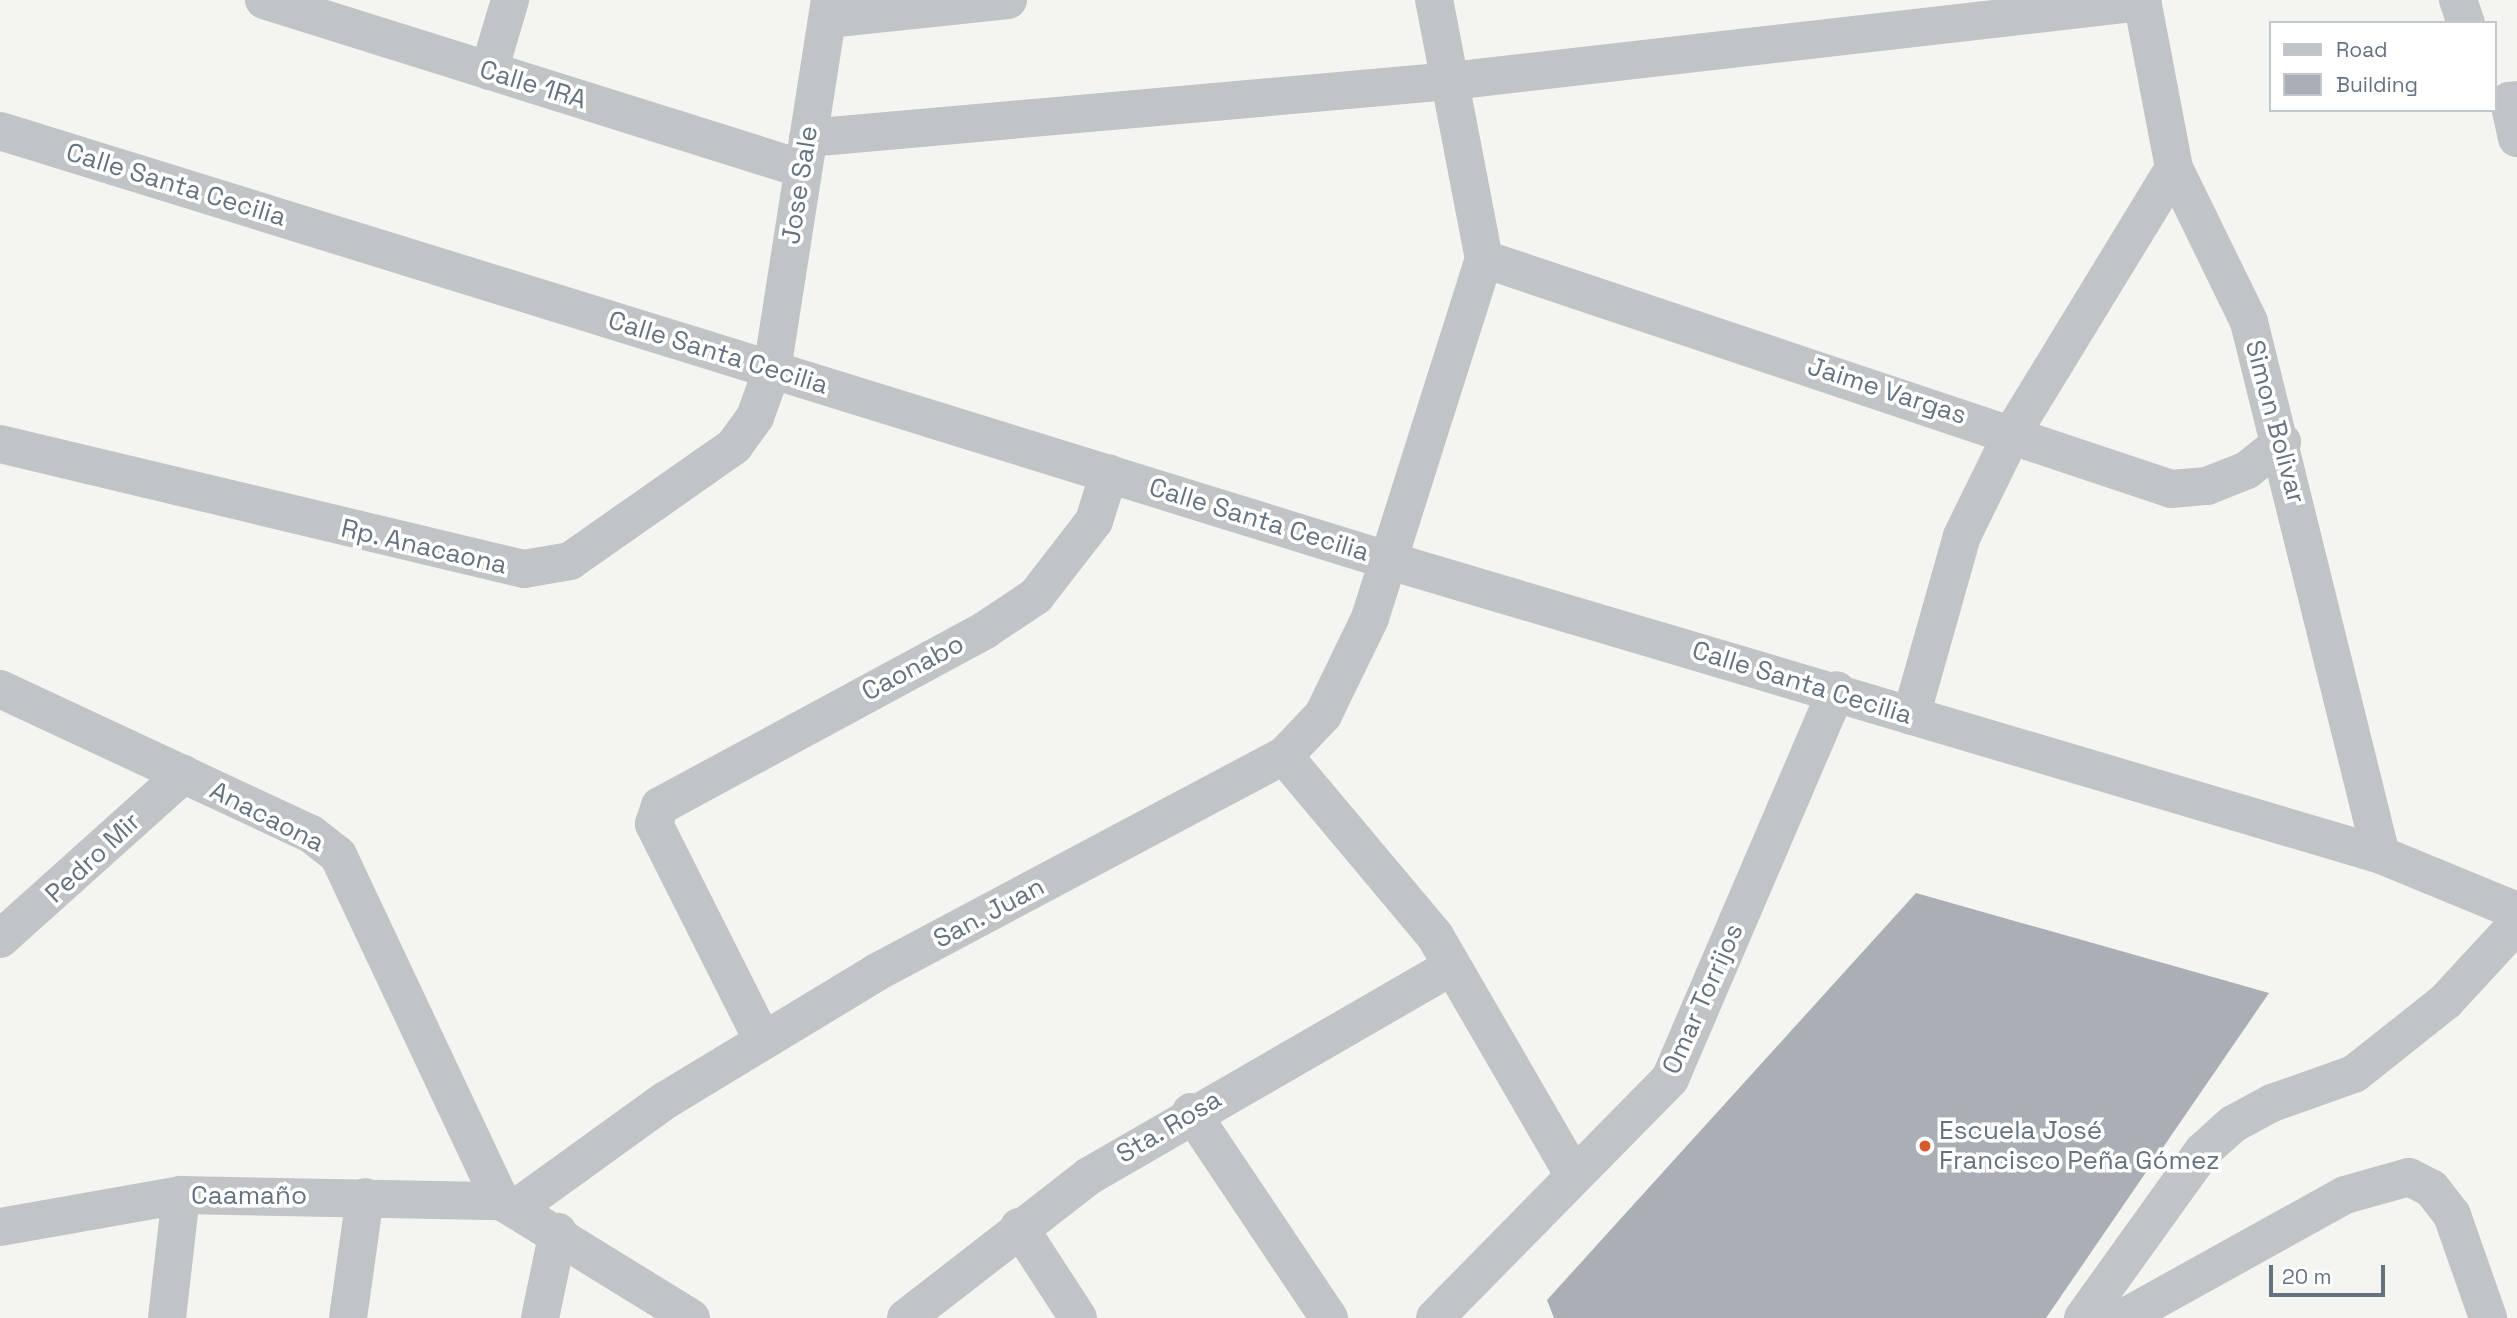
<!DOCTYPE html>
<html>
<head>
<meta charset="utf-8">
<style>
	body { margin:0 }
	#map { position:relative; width:2517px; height:1318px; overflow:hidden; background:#f4f5f1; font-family:"Space Grotesk",sans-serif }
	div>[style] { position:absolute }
	.building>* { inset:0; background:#a9afb5 }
	.minor>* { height:38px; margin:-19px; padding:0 19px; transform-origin:19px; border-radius:19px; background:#c0c4c7 }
	.dots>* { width:19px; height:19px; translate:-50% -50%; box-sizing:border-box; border:4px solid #fff; border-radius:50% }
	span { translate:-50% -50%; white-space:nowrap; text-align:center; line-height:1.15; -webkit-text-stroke:7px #fff; paint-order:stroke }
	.street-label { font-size:26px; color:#657380 }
	.poi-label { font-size:26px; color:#657380 }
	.left { translate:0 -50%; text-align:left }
	.legend { position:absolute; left:2269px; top:21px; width:228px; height:91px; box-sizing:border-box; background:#fff; border:2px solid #c1c7cc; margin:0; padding:9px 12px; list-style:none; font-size:21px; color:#657380 }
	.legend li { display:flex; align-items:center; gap:14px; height:35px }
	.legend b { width:35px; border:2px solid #c1c7cc }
	.scale { position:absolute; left:2269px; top:1265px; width:116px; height:32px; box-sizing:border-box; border:4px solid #657380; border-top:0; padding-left:9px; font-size:21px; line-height:24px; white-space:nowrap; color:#657380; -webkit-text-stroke:5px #fff; paint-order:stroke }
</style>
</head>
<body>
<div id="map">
	<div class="building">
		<div style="clip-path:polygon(1916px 893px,2269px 993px,2046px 1318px,1554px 1318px,1547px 1300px)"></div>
	</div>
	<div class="minor">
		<div style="left:264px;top:0;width:565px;rotate:17.41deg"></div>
		<div style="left:2142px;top:0;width:171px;rotate:79.2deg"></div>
		<div style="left:2174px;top:168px;width:171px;rotate:64deg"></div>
		<div style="left:2249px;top:322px;width:549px;rotate:76.09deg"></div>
		<div style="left:2458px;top:0;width:24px;rotate:71deg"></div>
		<div style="left:828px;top:19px;width:181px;rotate:-6deg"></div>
		<div style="left:489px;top:71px;width:74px;rotate:-73.5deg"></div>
		<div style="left:2517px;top:100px;width:8px;rotate:173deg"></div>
		<div style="left:2509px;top:101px;width:38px;rotate:78deg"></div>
		<div style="left:0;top:131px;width:1455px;rotate:17.19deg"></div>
		<div style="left:1390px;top:561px;width:1034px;rotate:16.52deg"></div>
		<div style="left:2381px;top:855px;width:147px;rotate:22.4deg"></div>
		<div style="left:808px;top:138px;width:646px;rotate:-5.07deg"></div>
		<div style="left:1451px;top:81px;width:696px;rotate:-6.52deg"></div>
		<div style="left:1484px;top:259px;width:724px;rotate:18.51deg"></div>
		<div style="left:2171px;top:489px;width:36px;rotate:-5deg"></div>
		<div style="left:2207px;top:486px;width:43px;rotate:-21.8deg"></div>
		<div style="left:2247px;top:470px;width:45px;rotate:-38.7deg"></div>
		<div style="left:0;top:444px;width:539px;rotate:13.42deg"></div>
		<div style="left:524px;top:569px;width:47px;rotate:-9.9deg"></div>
		<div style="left:570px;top:561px;width:200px;rotate:-35deg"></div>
		<div style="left:734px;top:446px;width:36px;rotate:-54deg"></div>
		<div style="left:755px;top:417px;width:50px;rotate:-70.1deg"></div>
		<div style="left:772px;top:370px;width:375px;rotate:-81.1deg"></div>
		<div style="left:0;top:689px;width:343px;rotate:25deg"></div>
		<div style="left:311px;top:834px;width:34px;rotate:38deg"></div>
		<div style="left:338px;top:855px;width:382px;rotate:64.8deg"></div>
		<div style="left:1911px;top:716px;width:187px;rotate:-74.2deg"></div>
		<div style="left:1962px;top:536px;width:116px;rotate:-63.9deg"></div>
		<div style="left:2013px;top:432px;width:309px;rotate:-58.6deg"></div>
		<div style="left:1284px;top:756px;width:235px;rotate:50deg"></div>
		<div style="left:1435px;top:936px;width:275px;rotate:59.9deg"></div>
		<div style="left:0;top:939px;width:247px;rotate:-41.9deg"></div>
		<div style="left:763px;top:1041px;width:243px;rotate:-116.7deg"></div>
		<div style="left:654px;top:824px;width:19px;rotate:-72deg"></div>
		<div style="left:660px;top:806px;width:370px;rotate:-28.4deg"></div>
		<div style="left:985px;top:630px;width:61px;rotate:-33.7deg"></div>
		<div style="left:1036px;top:596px;width:95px;rotate:-52.3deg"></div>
		<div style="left:1094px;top:521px;width:50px;rotate:-72.6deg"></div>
		<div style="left:1191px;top:1112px;width:248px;rotate:56.2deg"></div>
		<div style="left:516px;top:1208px;width:185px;rotate:-35.8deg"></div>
		<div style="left:666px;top:1100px;width:247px;rotate:-31.2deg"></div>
		<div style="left:877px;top:972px;width:461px;rotate:-28deg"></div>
		<div style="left:1284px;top:756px;width:57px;rotate:-46.4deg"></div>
		<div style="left:1323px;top:715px;width:108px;rotate:-64.1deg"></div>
		<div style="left:1370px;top:618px;width:377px;rotate:-72.4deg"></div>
		<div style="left:1484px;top:259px;width:264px;rotate:-100.9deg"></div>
		<div style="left:0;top:1227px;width:184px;rotate:-10deg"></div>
		<div style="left:181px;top:1195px;width:320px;rotate:1.1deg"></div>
		<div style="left:501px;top:1201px;width:223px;rotate:31.6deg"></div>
		<div style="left:1019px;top:1227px;width:108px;rotate:57deg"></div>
		<div style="left:167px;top:1318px;width:124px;rotate:-83.5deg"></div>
		<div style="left:348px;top:1318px;width:122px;rotate:-82deg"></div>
		<div style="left:540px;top:1318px;width:88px;rotate:-78.2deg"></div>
		<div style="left:906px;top:1318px;width:232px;rotate:-37.8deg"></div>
		<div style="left:1089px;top:1176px;width:419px;rotate:-30deg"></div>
		<div style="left:1435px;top:1318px;width:335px;rotate:-45.5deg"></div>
		<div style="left:1670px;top:1079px;width:423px;rotate:-66.8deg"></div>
		<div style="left:2083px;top:1318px;width:206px;rotate:-54.3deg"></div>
		<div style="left:2203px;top:1151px;width:40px;rotate:-42deg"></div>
		<div style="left:2233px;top:1124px;width:44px;rotate:-28.3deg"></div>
		<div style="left:2272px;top:1103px;width:87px;rotate:-19.5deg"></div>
		<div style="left:2354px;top:1074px;width:116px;rotate:-38.4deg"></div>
		<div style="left:2445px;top:1002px;width:106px;rotate:-47.3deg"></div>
		<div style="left:2123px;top:1318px;width:254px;rotate:-29deg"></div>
		<div style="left:2345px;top:1195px;width:66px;rotate:-15.7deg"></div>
		<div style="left:2409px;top:1177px;width:25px;rotate:27deg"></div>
		<div style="left:2431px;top:1188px;width:34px;rotate:52deg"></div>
		<div style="left:2452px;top:1215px;width:109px;rotate:70.7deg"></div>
	</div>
	<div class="dots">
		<div style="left:1925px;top:1146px;background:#d85b2d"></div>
	</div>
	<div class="street-label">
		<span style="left:533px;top:85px;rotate:17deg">Calle 1RA</span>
		<span style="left:176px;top:185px;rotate:17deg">Calle Santa Cecilia</span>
		<span style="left:800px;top:185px;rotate:-81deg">Jose Sale</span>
		<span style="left:718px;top:353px;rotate:17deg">Calle Santa Cecilia</span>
		<span style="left:1887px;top:391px;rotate:18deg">Jaime Vargas</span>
		<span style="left:2275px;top:422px;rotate:75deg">Simon Bolivar</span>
		<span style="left:1259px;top:520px;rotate:17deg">Calle Santa Cecilia</span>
		<span style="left:424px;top:547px;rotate:13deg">Rp. Anacaona</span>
		<span style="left:913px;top:668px;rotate:-28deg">Caonabo</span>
		<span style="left:1802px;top:683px;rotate:17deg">Calle Santa Cecilia</span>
		<span style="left:267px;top:817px;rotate:27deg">Anacaona</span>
		<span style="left:93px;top:858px;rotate:-43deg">Pedro Mir</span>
		<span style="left:989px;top:913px;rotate:-28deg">San. Juan</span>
		<span style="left:1703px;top:999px;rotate:-66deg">Omar Torrijos</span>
		<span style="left:1169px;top:1127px;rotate:-31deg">Sta. Rosa</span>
		<span style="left:249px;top:1196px">Caamaño</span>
	</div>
	<div class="poi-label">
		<span class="left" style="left:1939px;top:1146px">Escuela José<br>Francisco Peña Gómez</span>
	</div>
	<ul class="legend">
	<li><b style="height:9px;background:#c0c4c7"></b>Road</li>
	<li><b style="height:19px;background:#a9afb5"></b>Building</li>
	</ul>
	<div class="scale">20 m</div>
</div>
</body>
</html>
